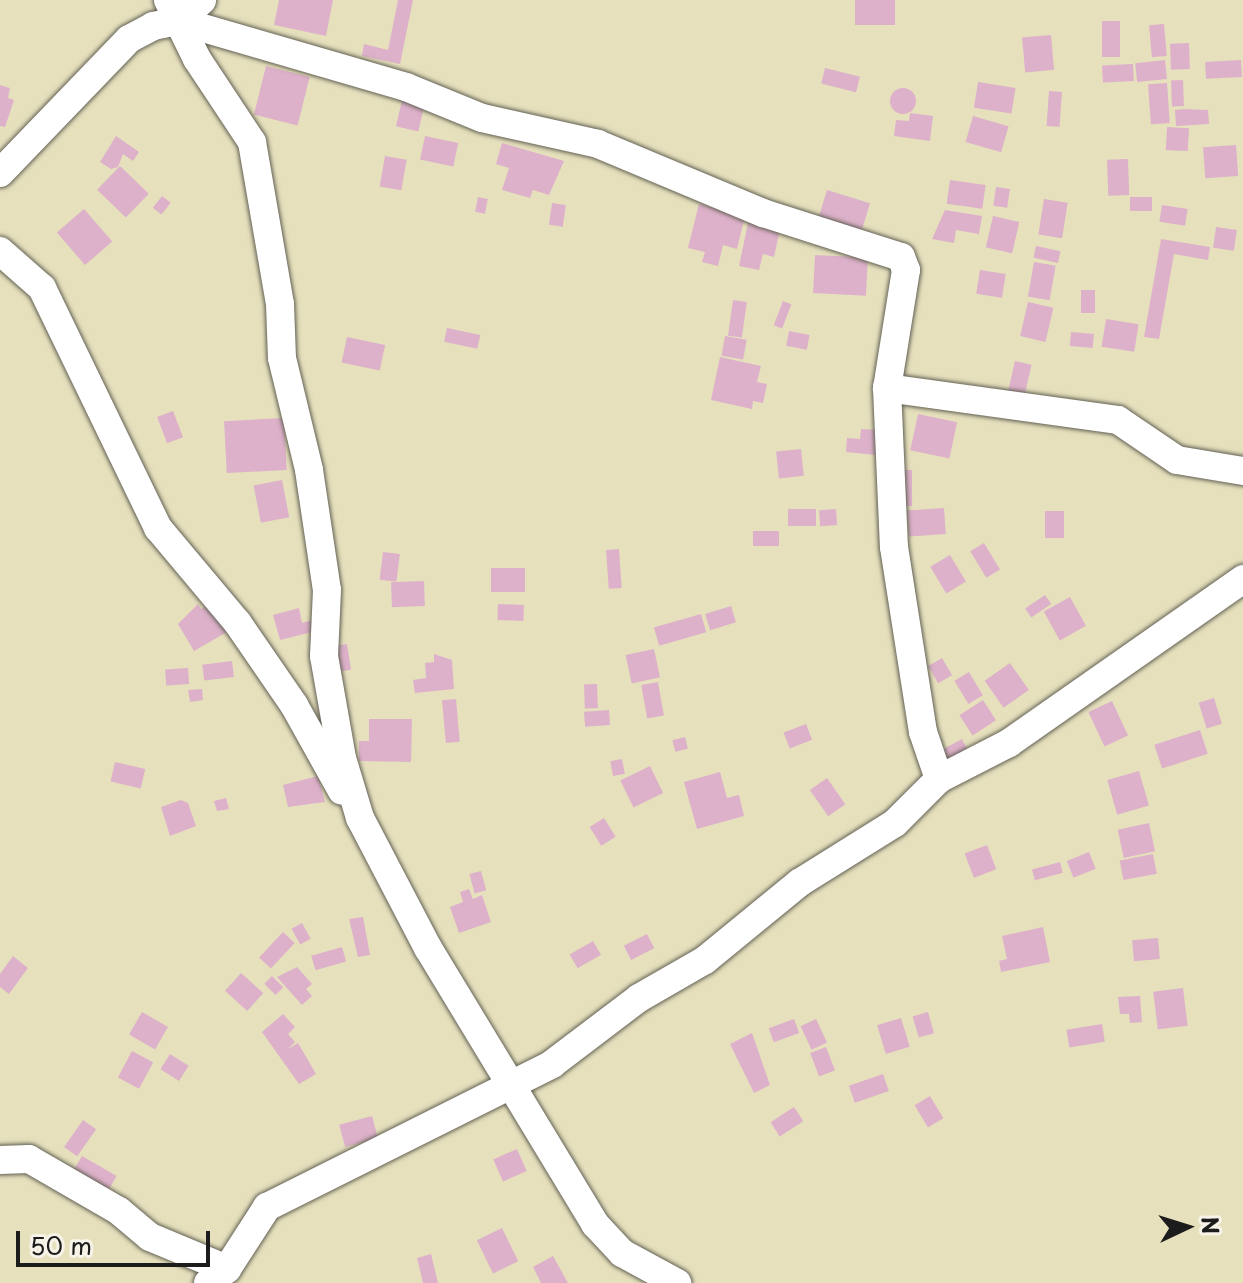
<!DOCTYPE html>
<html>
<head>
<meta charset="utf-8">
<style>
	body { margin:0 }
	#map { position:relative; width:1243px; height:1283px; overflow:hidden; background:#e6e0bd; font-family:"Playpen Sans",sans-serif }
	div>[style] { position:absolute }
	.building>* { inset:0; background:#ddb1ca; transform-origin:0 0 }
	.round { border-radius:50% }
	.roads { filter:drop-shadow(0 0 2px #636154) drop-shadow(0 0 2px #636154) }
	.minor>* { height:28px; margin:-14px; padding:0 14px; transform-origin:14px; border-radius:14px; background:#fff }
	span { translate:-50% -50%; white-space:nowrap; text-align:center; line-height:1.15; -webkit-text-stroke:7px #f7f3e8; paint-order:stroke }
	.north { position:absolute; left:1147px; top:1187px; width:80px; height:80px; -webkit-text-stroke:6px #f7f3e8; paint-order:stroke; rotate:86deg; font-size:22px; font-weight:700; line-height:32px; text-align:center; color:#1c1c1c }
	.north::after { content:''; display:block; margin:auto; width:28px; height:36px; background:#1c1c1c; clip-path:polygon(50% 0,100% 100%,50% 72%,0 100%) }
	.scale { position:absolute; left:16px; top:1231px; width:194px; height:36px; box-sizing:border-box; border:4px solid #1c1c1c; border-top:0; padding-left:10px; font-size:24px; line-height:28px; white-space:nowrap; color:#1c1c1c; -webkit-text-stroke:6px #f7f3e8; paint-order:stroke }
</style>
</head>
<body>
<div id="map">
	<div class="building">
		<div style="clip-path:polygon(279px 0,333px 0,326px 36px,274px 25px)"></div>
		<div style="clip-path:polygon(398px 0,413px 0,400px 64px,362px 56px,364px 44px,388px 50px)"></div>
		<div style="left:855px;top:0;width:40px;height:25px"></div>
		<div style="left:1102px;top:21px;width:18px;height:36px"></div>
		<div style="left:1164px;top:24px;width:32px;height:15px;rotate:85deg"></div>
		<div style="left:1051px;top:35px;width:35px;height:29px;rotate:85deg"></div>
		<div style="left:1189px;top:43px;width:26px;height:19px;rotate:88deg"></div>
		<div style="left:1165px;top:60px;width:19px;height:30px;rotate:84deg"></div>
		<div style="left:1241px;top:60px;width:17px;height:36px;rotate:87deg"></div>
		<div style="left:1133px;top:64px;width:17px;height:31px;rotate:87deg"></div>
		<div style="left:266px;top:66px;width:45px;height:50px;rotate:14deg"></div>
		<div style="left:825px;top:68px;width:36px;height:16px;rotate:14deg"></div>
		<div style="left:1183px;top:80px;width:26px;height:12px;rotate:88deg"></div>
		<div style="left:978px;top:82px;width:38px;height:26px;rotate:9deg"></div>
		<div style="left:1167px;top:83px;width:40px;height:19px;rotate:86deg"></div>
		<div style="clip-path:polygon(0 85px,10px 88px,8px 98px,14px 100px,5px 127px,0 126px)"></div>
		<div class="round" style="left:890px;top:88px;width:26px;height:26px"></div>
		<div style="left:1049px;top:91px;width:13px;height:35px;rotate:4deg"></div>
		<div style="left:402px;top:100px;width:23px;height:27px;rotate:13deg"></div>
		<div style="clip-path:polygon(1184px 109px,1208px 110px,1209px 124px,1176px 126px,1175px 110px)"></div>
		<div style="clip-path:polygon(910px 113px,933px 116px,930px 141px,894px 136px,896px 120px,909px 121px)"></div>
		<div style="left:973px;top:116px;width:37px;height:27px;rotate:16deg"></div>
		<div style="left:1167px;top:127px;width:22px;height:23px;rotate:3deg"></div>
		<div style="clip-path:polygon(116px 136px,139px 152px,133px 161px,123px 154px,118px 167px,111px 169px,100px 162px)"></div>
		<div style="left:425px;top:136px;width:34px;height:24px;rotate:12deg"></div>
		<div style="clip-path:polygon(502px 143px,564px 161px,549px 195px,533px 190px,530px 198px,502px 190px,509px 168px,496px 164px)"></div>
		<div style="left:1236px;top:145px;width:31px;height:33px;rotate:86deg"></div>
		<div style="left:385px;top:156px;width:22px;height:31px;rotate:10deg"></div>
		<div style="left:1128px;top:159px;width:36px;height:21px;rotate:88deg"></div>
		<div style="left:120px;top:166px;width:40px;height:33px;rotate:44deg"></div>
		<div style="left:950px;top:180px;width:36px;height:24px;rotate:8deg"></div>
		<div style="left:996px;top:187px;width:14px;height:19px;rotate:8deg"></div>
		<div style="left:827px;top:190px;width:45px;height:33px;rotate:17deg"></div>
		<div style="left:162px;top:196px;width:11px;height:15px;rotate:38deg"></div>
		<div style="left:478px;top:197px;width:10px;height:15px;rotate:11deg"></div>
		<div style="left:1130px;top:197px;width:22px;height:14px"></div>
		<div style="left:1044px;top:199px;width:24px;height:36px;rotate:9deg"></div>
		<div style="left:552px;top:203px;width:14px;height:22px;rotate:8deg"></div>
		<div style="clip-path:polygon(699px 204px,745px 216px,737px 249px,723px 245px,718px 266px,702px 262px,705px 252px,688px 248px)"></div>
		<div style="left:1162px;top:205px;width:26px;height:17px;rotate:9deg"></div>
		<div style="left:84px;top:209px;width:43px;height:36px;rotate:49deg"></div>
		<div style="clip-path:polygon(945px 210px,982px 216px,979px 234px,956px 230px,954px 243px,932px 239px)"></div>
		<div style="left:993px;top:216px;width:27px;height:32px;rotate:13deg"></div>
		<div style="clip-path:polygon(748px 223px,780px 229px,774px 257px,763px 254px,759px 270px,739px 266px)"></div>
		<div style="left:1216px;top:227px;width:21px;height:21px;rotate:8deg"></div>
		<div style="clip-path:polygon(1161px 239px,1210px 247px,1208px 260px,1174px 254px,1159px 339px,1144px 337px)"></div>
		<div style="left:1036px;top:246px;width:25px;height:12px;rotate:12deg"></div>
		<div style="left:815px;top:255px;width:53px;height:38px;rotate:3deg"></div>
		<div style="left:1034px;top:262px;width:22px;height:35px;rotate:10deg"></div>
		<div style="left:980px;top:270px;width:26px;height:24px;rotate:9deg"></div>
		<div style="left:1081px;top:290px;width:14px;height:23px"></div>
		<div style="left:733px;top:300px;width:14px;height:36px;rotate:8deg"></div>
		<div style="left:783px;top:301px;width:9px;height:26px;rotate:21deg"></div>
		<div style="left:1028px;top:302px;width:26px;height:35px;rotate:13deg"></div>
		<div style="left:1106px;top:319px;width:33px;height:28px;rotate:9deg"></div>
		<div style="left:447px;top:328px;width:34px;height:14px;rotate:12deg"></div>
		<div style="left:789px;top:331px;width:21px;height:15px;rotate:11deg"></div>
		<div style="left:1071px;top:332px;width:23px;height:14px;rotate:5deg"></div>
		<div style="left:725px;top:336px;width:22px;height:20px;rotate:10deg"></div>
		<div style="left:347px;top:337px;width:39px;height:26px;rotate:12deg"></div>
		<div style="clip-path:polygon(720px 357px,761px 366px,757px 382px,767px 384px,763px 403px,753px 401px,752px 409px,711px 400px)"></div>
		<div style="left:1015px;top:361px;width:17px;height:32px;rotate:13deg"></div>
		<div style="left:173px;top:411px;width:28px;height:17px;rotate:69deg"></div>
		<div style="left:918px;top:414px;width:40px;height:37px;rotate:12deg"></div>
		<div style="left:284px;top:418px;width:52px;height:60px;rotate:87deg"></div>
		<div style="clip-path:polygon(861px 429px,878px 430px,876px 455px,846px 452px,847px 438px,860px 439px)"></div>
		<div style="left:801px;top:449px;width:27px;height:25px;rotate:84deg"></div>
		<div style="left:899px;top:470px;width:13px;height:36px"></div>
		<div style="left:282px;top:480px;width:38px;height:29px;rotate:79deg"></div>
		<div style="left:944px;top:508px;width:26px;height:37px;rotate:86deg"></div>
		<div style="left:788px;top:509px;width:28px;height:17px"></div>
		<div style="left:836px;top:509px;width:16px;height:17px;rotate:86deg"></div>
		<div style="left:1045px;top:511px;width:19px;height:27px"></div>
		<div style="left:753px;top:531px;width:26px;height:15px"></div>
		<div style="left:984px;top:543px;width:31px;height:16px;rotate:59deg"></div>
		<div style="left:619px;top:549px;width:39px;height:13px;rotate:86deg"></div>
		<div style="left:383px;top:552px;width:17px;height:28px;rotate:7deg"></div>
		<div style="left:950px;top:555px;width:31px;height:23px;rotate:59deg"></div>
		<div style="left:491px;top:568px;width:34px;height:24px"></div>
		<div style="left:424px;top:581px;width:25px;height:33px;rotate:88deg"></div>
		<div style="left:1045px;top:595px;width:11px;height:24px;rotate:56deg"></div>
		<div style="left:1070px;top:597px;width:33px;height:30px;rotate:61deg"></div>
		<div style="clip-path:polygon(198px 604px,201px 609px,210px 604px,227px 632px,194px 651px,178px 624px)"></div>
		<div style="left:498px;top:604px;width:26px;height:16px;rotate:2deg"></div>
		<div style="left:731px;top:606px;width:17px;height:27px;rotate:73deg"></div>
		<div style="clip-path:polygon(299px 608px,302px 623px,313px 620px,316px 631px,280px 640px,273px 615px)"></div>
		<div style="left:701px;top:614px;width:19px;height:49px;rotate:74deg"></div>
		<div style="left:347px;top:644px;width:26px;height:15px;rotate:81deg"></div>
		<div style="left:654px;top:649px;width:29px;height:29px;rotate:78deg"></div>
		<div style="clip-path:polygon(434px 654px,452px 660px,454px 689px,415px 693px,413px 680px,426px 678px,425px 663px,434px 662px)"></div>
		<div style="left:942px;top:658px;width:20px;height:16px;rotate:60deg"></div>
		<div style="left:232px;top:661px;width:16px;height:30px;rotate:83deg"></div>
		<div style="left:1010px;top:663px;width:33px;height:31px;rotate:55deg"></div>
		<div style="left:188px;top:668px;width:16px;height:23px;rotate:86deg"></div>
		<div style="left:969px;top:672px;width:27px;height:17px;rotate:59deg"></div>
		<div style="left:658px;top:682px;width:34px;height:17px;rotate:80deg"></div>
		<div style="left:597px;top:684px;width:24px;height:13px;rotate:88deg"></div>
		<div style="clip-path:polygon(202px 689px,203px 700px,190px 702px,188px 690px)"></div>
		<div style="left:1214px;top:698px;width:27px;height:16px;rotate:73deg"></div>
		<div style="left:456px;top:699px;width:43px;height:14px;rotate:85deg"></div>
		<div style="left:983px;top:700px;width:24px;height:28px;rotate:57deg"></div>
		<div style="left:1112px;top:701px;width:38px;height:26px;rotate:65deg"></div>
		<div style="left:609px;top:710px;width:15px;height:25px;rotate:86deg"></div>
		<div style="clip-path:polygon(369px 719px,412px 719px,411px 762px,359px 761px,359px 741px,369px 741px)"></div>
		<div style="left:806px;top:724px;width:17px;height:24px;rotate:69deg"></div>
		<div style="left:1200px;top:730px;width:25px;height:48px;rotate:72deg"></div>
		<div style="left:685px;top:737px;width:12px;height:13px;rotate:76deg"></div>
		<div style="left:962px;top:739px;width:15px;height:25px;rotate:62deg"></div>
		<div style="left:622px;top:759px;width:15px;height:12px;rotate:79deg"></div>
		<div style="left:115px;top:762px;width:31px;height:20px;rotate:13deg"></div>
		<div style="left:650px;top:766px;width:30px;height:33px;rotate:64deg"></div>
		<div style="left:1139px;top:771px;width:36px;height:33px;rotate:74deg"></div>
		<div style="clip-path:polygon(720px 772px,727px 798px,739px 795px,744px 816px,697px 829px,684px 782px)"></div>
		<div style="clip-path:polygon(318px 776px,325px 802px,288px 807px,283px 785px)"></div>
		<div style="left:827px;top:778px;width:32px;height:21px;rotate:55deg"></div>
		<div style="clip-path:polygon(226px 798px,229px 809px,217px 811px,214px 801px)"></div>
		<div style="clip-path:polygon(181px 800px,188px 803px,196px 826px,170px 836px,161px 807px)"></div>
		<div style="left:604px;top:818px;width:22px;height:17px;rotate:58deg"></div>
		<div style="left:1149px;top:823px;width:29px;height:32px;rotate:78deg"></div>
		<div style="left:987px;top:845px;width:26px;height:24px;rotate:69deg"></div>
		<div style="left:1089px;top:852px;width:18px;height:24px;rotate:68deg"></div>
		<div style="left:1153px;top:854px;width:20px;height:34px;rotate:79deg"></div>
		<div style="left:1060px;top:862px;width:11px;height:29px;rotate:75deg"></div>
		<div style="left:481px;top:871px;width:20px;height:12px;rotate:75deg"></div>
		<div style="clip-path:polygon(469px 889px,473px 899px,482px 895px,491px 922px,459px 933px,450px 907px,463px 902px,460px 892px)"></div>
		<div style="clip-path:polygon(363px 917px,370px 955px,358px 957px,349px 919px)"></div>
		<div style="left:302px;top:923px;width:18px;height:12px;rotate:61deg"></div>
		<div style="clip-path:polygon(1043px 927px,1050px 962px,1001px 972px,999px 961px,1007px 959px,1002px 936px)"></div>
		<div style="left:283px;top:932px;width:16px;height:35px;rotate:43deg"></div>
		<div style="left:647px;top:934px;width:16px;height:26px;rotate:63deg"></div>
		<div style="left:1158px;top:938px;width:21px;height:26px;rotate:85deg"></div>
		<div style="left:593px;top:941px;width:16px;height:27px;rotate:60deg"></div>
		<div style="left:342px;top:947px;width:15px;height:32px;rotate:74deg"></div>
		<div style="clip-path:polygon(13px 956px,28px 968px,9px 994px,0 987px,0 974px)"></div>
		<div style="clip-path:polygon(297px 967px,312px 984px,306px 989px,312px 996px,302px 1005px,277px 977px)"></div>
		<div style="left:241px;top:973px;width:30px;height:24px;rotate:42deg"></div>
		<div style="left:272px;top:976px;width:16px;height:11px;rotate:45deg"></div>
		<div style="left:1183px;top:988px;width:38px;height:30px;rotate:83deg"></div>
		<div style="clip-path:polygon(1140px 996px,1142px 1022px,1130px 1023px,1129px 1014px,1120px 1014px,1118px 997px)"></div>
		<div style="left:142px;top:1012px;width:30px;height:26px;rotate:30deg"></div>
		<div style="left:928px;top:1012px;width:22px;height:16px;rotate:74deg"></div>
		<div style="clip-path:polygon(283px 1014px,295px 1027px,288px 1034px,295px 1042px,288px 1049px,298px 1043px,316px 1074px,299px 1084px,262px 1032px)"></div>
		<div style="left:901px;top:1018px;width:30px;height:25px;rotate:73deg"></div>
		<div style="left:794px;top:1019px;width:15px;height:27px;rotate:70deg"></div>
		<div style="left:816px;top:1019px;width:26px;height:17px;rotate:65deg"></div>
		<div style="left:1102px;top:1024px;width:18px;height:36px;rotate:81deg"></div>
		<div style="clip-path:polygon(752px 1033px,770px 1085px,754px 1093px,730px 1044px)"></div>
		<div style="left:826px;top:1047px;width:25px;height:17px;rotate:69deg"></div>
		<div style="left:132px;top:1051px;width:24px;height:30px;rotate:28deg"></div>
		<div style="left:170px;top:1054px;width:22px;height:18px;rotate:32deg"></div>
		<div style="left:883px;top:1074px;width:18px;height:36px;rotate:71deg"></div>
		<div style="left:930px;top:1096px;width:26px;height:18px;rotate:59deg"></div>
		<div style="left:794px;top:1107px;width:17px;height:28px;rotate:57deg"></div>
		<div style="left:372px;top:1116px;width:23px;height:34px;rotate:75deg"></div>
		<div style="left:83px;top:1120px;width:16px;height:33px;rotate:35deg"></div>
		<div style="left:517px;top:1149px;width:24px;height:26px;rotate:66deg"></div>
		<div style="left:82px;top:1156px;width:40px;height:20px;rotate:30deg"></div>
		<div style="left:502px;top:1228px;width:37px;height:28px;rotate:64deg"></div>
		<div style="clip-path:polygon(431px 1254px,438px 1283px,423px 1283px,417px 1258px)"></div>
		<div style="clip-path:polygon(553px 1256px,568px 1283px,541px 1283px,533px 1267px)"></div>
	</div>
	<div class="roads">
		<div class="minor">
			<div style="left:168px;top:0;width:66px;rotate:63.8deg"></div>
			<div style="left:197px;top:59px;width:100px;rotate:56.5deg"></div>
			<div style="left:252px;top:142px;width:164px;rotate:80.2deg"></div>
			<div style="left:280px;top:304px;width:54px;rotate:87.9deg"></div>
			<div style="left:282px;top:358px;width:115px;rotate:76.4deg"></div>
			<div style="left:309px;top:470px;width:121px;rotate:81.5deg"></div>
			<div style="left:327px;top:590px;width:66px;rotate:92.6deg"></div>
			<div style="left:324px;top:656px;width:104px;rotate:80deg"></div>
			<div style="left:342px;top:758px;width:63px;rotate:73.3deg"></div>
			<div style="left:360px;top:818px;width:147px;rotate:62.4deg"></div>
			<div style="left:428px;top:948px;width:323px;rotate:58.8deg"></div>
			<div style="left:595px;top:1224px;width:40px;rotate:47deg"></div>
			<div style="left:622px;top:1253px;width:63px;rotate:28.6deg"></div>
			<div style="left:179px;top:21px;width:31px;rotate:-42deg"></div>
			<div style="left:0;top:173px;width:186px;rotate:-46.1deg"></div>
			<div style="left:129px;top:39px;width:27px;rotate:-28deg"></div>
			<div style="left:153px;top:26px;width:26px;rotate:-11deg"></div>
			<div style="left:179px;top:21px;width:236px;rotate:16.2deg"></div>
			<div style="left:406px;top:87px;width:82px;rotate:22.2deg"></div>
			<div style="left:482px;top:118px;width:119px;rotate:12.6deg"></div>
			<div style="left:598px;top:144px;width:179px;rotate:22.7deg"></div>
			<div style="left:763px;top:213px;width:145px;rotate:17.7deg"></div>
			<div style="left:901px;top:257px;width:14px;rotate:69deg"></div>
			<div style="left:906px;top:270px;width:120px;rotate:99.1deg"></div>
			<div style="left:887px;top:388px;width:159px;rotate:87.5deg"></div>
			<div style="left:894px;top:547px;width:187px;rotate:81.1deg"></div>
			<div style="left:923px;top:732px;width:50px;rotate:71.2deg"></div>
			<div style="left:0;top:251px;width:56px;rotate:41.4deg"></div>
			<div style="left:42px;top:288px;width:267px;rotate:64.2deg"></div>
			<div style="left:158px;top:528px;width:123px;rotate:50deg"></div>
			<div style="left:237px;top:622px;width:101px;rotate:55.5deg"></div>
			<div style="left:294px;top:705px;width:98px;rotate:60.8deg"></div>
			<div style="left:887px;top:388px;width:233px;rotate:7.9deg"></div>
			<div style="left:1118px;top:420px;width:71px;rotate:34.1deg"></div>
			<div style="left:1177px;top:460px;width:67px;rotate:9.5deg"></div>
			<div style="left:0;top:1160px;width:29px;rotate:-2deg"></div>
			<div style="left:29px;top:1159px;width:104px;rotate:30deg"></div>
			<div style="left:119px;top:1211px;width:40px;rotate:40deg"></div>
			<div style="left:150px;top:1237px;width:83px;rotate:22.6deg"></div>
			<div style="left:208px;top:1283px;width:24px;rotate:-36deg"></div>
			<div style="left:227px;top:1269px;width:74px;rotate:-57.2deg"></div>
			<div style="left:267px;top:1207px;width:319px;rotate:-26.6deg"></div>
			<div style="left:552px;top:1064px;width:109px;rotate:-37.2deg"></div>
			<div style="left:639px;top:998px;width:76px;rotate:-29.9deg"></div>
			<div style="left:705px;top:960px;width:122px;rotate:-39.3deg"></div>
			<div style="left:799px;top:883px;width:113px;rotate:-32deg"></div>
			<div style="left:895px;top:823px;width:62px;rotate:-45deg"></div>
			<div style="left:939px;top:779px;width:79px;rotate:-27.2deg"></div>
			<div style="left:1009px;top:743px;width:286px;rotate:-35deg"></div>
		</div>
	</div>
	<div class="north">N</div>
	<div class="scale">50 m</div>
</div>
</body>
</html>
